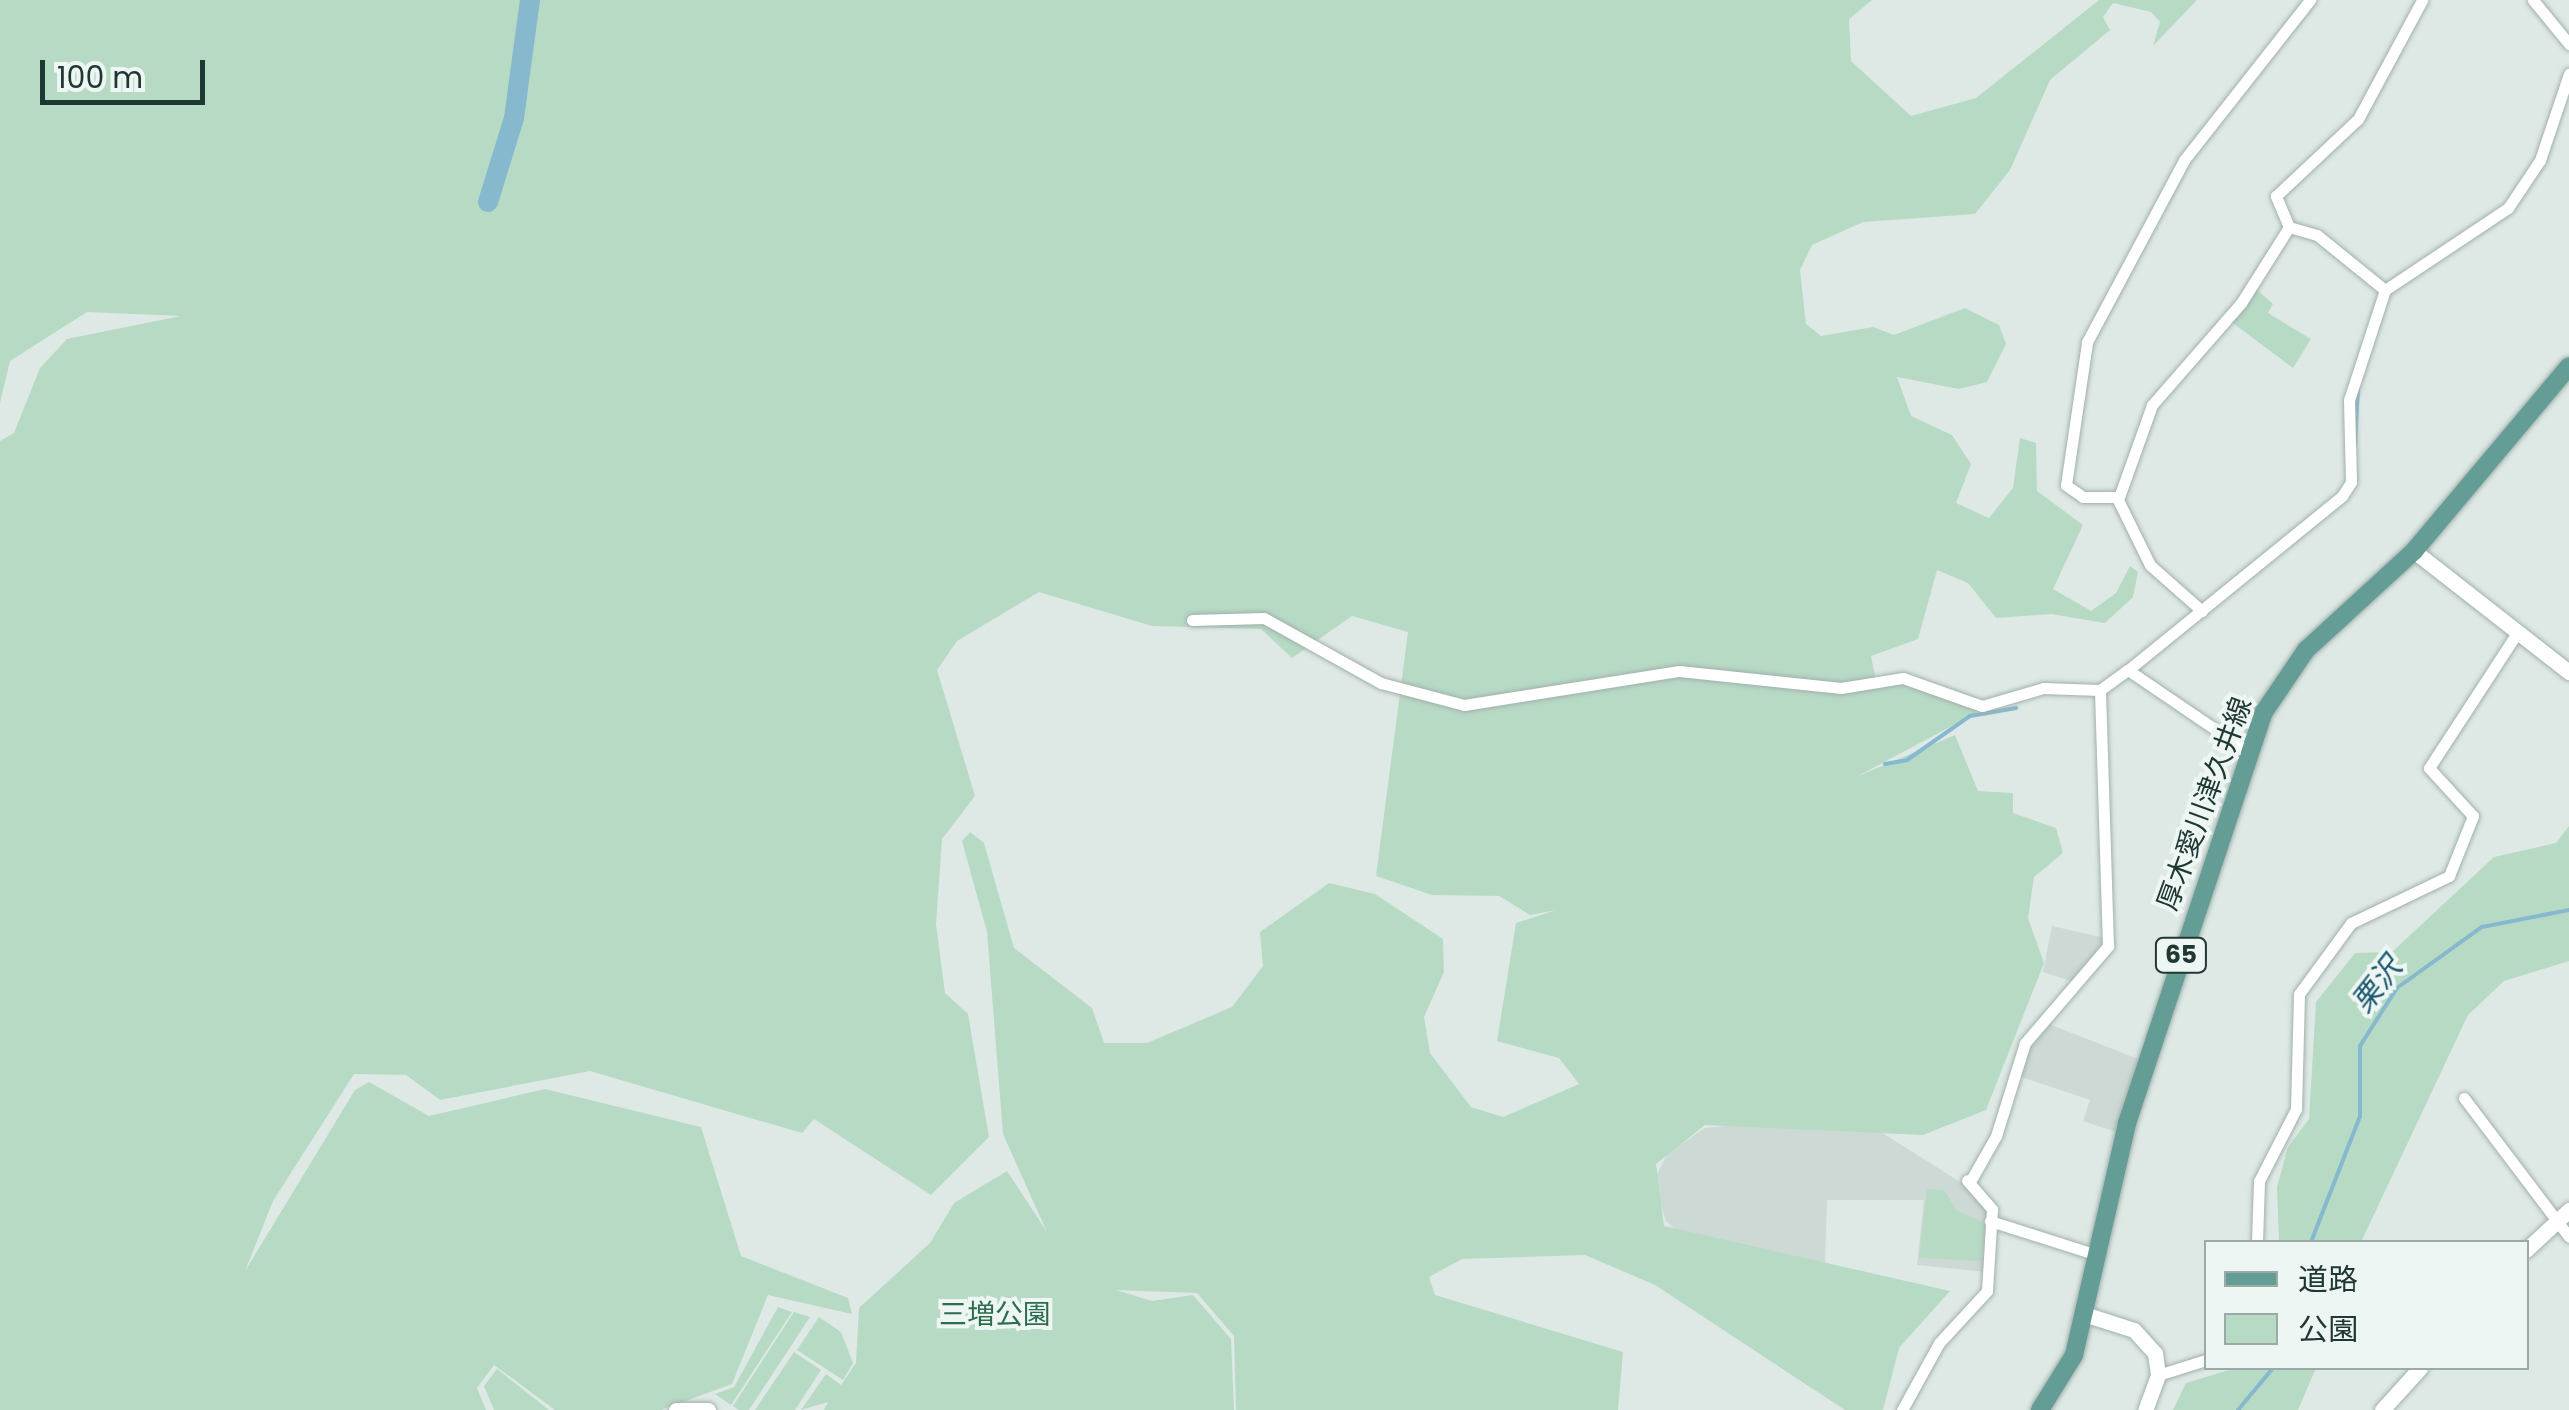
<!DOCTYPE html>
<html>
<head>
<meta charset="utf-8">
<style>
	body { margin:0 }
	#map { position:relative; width:2569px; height:1410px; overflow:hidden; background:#dee9e5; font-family:Poppins,"Noto Sans JP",sans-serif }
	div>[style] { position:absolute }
	.built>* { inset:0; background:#ccd9d4 }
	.green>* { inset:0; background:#b7dac5 }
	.stream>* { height:4px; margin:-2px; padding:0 2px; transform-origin:2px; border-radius:2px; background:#86b9cd }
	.river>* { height:20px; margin:-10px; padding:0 10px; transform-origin:10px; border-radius:10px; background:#86b9cd }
	.roads { filter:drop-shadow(0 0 2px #a1b0ac) drop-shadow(0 0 2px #a1b0ac) }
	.minor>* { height:11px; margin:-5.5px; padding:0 5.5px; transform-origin:5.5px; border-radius:5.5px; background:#fff }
	.tertiary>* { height:15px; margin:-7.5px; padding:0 7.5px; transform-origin:7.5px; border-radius:7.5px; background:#fff }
	.primary>* { height:18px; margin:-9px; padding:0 9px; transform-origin:9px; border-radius:9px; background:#639d96 }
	span { translate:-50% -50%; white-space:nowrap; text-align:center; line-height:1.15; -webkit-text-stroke:8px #eef6f3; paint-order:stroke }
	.shield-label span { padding:2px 8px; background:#eef6f3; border:2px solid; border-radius:8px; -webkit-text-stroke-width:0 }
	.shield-label { font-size:25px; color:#203834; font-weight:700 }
	.street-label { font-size:28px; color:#203834 }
	.park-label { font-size:28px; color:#2c6d4d }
	.water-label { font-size:30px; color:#1d5871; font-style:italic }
	.legend { position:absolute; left:2204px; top:1240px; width:325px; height:130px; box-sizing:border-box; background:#eef6f3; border:2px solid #9caaa7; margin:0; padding:12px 18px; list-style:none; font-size:30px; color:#203834 }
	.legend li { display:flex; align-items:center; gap:20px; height:50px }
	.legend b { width:50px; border:2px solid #9caaa7 }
	.scale { position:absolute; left:40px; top:60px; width:165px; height:45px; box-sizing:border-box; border:5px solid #203834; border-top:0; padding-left:12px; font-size:30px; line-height:35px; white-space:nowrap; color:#203834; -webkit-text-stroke:8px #eef6f3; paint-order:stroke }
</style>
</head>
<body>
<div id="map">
	<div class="built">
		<div style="clip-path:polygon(2052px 926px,2105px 938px,2074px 982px,2043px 972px)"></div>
		<div style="clip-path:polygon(2044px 1022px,2138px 1059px,2116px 1132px,2083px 1121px,2090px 1100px,2016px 1075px)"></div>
		<div style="clip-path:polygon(1818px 1116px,1884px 1134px,1976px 1192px,1988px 1207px,1986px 1272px,1917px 1265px,1924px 1200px,1827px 1200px,1825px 1264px,1679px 1233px,1666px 1221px,1654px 1181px,1667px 1154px,1705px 1128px)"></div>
	</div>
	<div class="green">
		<div style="clip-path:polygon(0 0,1872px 0,1849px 19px,1851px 61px,1911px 116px,1976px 98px,2099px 0,2197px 0,2153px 46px,2160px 22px,2151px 12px,2113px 3px,2103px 17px,2110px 30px,2050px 80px,2010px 170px,1975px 214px,1863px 222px,1812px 245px,1800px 270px,1806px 324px,1821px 336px,1873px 327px,1894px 335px,1965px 308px,1999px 325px,2006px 344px,1987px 382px,1959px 389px,1897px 377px,1911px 416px,1952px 435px,1971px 464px,1956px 503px,1989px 518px,2013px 488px,2020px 438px,2036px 443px,2037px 491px,2083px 525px,2053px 589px,2091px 611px,2116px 593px,2130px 566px,2138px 572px,2133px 597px,2105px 623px,2051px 614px,1996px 618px,1968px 583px,1937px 570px,1918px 639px,1871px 656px,1877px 687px,1910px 684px,1980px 711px,1856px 777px,1955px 735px,1978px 791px,2013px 793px,2013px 813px,2056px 828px,2063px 853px,2034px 877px,2028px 918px,2044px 963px,1986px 1110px,1923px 1135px,1705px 1125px,1656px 1164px,1664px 1226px,1950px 1291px,1899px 1348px,1883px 1410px,1845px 1410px,1655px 1285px,1585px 1255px,1462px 1259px,1429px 1277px,1435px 1295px,1623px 1352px,1618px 1410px,1236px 1410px,1234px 1336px,1197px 1293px,1116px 1290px,1152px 1301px,1193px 1295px,1231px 1339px,1234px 1410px,824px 1410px,828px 1402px,801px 1410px,826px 1374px,841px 1385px,856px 1363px,859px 1308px,930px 1243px,954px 1203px,1007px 1171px,1047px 1232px,1003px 1134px,987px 932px,962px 841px,970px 832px,984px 843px,1014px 948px,1092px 1008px,1104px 1043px,1147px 1043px,1232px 1007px,1263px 966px,1260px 932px,1329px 883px,1375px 894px,1443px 939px,1444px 972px,1424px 1017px,1430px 1053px,1471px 1107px,1503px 1117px,1579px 1084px,1559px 1058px,1497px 1041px,1516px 923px,1556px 910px,1530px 915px,1499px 896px,1432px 895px,1376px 876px,1408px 632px,1352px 616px,1292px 658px,1261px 629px,1152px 626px,1039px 592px,957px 641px,937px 670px,975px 796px,942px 839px,936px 924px,945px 993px,968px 1014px,989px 1137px,931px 1195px,814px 1119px,802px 1133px,590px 1071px,440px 1100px,406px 1075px,354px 1074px,273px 1201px,245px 1271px,355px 1090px,369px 1082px,429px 1116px,545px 1089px,701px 1127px,741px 1256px,848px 1298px,852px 1314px,768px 1295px,732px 1384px,661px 1410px,555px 1410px,494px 1365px,477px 1388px,486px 1410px,0 1410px,0 441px,14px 433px,40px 368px,67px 339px,181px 316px,87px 312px,10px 361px,0 403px)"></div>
		<div style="clip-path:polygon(2255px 288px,2273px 304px,2268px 313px,2311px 339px,2293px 368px,2230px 321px)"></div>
		<div style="clip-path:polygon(2569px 826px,2569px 961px,2504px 981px,2468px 1015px,2361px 1242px,2279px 1242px,2277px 1187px,2288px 1147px,2309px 1119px,2316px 1002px,2355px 953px,2392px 952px,2494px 857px,2556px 843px)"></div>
		<div style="clip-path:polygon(1927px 1189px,1944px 1190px,1957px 1211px,1985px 1223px,1981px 1261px,1919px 1258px)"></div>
		<div style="clip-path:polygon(778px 1307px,792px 1312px,731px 1405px,715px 1394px,734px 1387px)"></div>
		<div style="clip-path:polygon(794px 1312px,810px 1317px,749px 1410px,739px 1410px,733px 1406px)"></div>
		<div style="clip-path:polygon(819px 1317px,841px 1332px,853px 1363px,843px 1380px,797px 1350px)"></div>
		<div style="clip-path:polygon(794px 1352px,821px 1370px,795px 1410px,755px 1410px)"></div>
		<div style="clip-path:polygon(2236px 1368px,2316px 1368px,2298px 1410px,2173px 1410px,2186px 1383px)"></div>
		<div style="clip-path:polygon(497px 1369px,549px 1410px,494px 1410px,484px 1386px)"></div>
	</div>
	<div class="stream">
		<div style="left:2355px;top:444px;width:55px;rotate:-86.9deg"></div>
		<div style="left:1885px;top:764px;width:22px;rotate:-10deg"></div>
		<div style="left:1907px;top:760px;width:77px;rotate:-34.9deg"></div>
		<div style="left:1970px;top:716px;width:47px;rotate:-9.9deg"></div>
		<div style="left:2311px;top:1242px;width:135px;rotate:-68.7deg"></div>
		<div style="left:2360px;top:1116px;width:70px;rotate:-90deg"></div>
		<div style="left:2360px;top:1046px;width:69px;rotate:-57.5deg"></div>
		<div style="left:2397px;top:988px;width:105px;rotate:-35.7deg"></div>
		<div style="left:2482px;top:927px;width:89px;rotate:-11.1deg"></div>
		<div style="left:2238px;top:1410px;width:55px;rotate:-50.2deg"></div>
	</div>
	<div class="river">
		<div style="left:488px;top:202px;width:88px;rotate:-72.8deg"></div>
		<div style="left:514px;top:118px;width:119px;rotate:-82.3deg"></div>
	</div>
	<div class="roads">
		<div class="minor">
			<div style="left:2533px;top:0;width:57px;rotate:50.7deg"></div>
			<div style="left:2289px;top:227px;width:34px;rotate:-113deg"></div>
			<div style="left:2276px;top:196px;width:112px;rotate:-43.2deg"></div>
			<div style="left:2358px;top:119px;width:135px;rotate:-61.7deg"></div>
			<div style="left:2118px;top:497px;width:35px;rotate:180deg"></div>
			<div style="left:2083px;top:497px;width:21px;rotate:-145deg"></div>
			<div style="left:2066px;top:485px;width:145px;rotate:-81.6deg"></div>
			<div style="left:2087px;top:342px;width:206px;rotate:-61.9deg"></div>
			<div style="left:2184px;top:160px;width:204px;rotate:-51.8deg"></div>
			<div style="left:2202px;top:611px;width:69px;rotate:-138.5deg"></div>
			<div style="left:2150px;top:565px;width:72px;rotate:-116.2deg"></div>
			<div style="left:2118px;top:500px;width:101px;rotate:-70.3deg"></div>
			<div style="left:2152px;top:405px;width:135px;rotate:-48.9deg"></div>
			<div style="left:2241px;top:303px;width:90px;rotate:-57.7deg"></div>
			<div style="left:2289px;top:227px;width:29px;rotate:16deg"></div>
			<div style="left:2317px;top:235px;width:87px;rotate:39deg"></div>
			<div style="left:1192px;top:620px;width:72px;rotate:-1.6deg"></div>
			<div style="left:1264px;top:618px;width:134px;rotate:29.1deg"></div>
			<div style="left:1381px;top:683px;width:86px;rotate:14.8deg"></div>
			<div style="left:1464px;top:705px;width:218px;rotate:-9deg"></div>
			<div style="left:1679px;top:671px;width:163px;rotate:6deg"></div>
			<div style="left:1841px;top:688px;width:63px;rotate:-9.2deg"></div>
			<div style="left:1903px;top:678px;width:84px;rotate:19.5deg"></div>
			<div style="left:1982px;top:706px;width:64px;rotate:-16.4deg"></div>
			<div style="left:2043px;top:688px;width:57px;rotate:2deg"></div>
			<div style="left:2100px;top:690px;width:34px;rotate:-36deg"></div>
			<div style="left:2128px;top:670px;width:144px;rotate:34.2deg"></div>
			<div style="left:2128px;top:670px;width:276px;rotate:-39.1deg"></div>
			<div style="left:2342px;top:496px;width:17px;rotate:-57deg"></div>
			<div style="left:2351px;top:482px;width:82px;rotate:-91.4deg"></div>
			<div style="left:2349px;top:400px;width:116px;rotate:-71.9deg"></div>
			<div style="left:2385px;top:290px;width:148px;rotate:-33.7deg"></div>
			<div style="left:2508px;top:208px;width:58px;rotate:-56.3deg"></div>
			<div style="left:2540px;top:160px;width:91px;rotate:-71.4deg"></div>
			<div style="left:2464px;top:1098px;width:174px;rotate:52.9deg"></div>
			<div style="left:1971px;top:1180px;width:51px;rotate:-60.4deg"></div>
			<div style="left:1996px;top:1136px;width:97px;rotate:-72.7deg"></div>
			<div style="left:2025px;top:1043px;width:128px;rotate:-49.4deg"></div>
			<div style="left:2108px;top:946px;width:256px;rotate:-91.8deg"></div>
			<div style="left:1990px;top:1221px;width:109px;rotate:17.6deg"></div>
			<div style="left:2257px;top:1242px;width:61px;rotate:-88.1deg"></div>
			<div style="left:2259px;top:1181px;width:81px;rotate:-62.8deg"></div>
			<div style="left:2296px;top:1109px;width:115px;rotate:-88.5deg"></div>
			<div style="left:2299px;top:994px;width:88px;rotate:-53.8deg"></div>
			<div style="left:2351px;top:923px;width:109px;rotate:-25.6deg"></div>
			<div style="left:2449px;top:876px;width:65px;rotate:-68.2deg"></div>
			<div style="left:2473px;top:816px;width:65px;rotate:-132.5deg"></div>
			<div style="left:2429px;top:768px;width:161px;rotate:-56.9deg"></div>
			<div style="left:2158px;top:1375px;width:50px;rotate:-17.4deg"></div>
			<div style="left:1902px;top:1410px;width:77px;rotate:-61.1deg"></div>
			<div style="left:1939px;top:1343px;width:71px;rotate:-47.3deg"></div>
			<div style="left:1987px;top:1291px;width:82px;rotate:-86.5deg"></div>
			<div style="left:1992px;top:1209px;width:38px;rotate:-131deg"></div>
		</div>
		<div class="tertiary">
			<div style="left:2414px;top:551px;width:197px;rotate:38deg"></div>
			<div style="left:2526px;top:1250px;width:59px;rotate:-42.9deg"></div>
			<div style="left:2084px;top:1314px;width:52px;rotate:17.7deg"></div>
			<div style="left:2134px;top:1330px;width:31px;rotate:48deg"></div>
			<div style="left:2155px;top:1353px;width:22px;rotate:82deg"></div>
			<div style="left:2158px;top:1375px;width:37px;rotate:110deg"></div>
			<div style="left:676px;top:1410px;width:32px"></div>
			<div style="left:2382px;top:1410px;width:57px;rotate:-47.9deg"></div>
		</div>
		<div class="primary">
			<div style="left:2040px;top:1410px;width:65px;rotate:-58.3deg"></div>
			<div style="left:2074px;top:1355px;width:238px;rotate:-77.1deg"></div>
			<div style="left:2127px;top:1123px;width:433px;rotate:-71.6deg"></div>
			<div style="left:2264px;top:712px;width:75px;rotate:-55.9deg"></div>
			<div style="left:2306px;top:650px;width:147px;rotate:-42.5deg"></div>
			<div style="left:2414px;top:551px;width:241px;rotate:-50deg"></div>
		</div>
	</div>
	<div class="shield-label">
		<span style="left:2181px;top:955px">65</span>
	</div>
	<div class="street-label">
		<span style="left:2205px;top:804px;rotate:-70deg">厚木愛川津久井線</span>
	</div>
	<div class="park-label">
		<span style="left:995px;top:1315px">三増公園</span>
	</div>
	<div class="water-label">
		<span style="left:2377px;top:985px;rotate:-52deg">栗沢</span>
	</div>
	<ul class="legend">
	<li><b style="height:12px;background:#639d96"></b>道路</li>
	<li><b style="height:28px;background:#b7dac5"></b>公園</li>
	</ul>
	<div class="scale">100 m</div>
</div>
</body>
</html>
